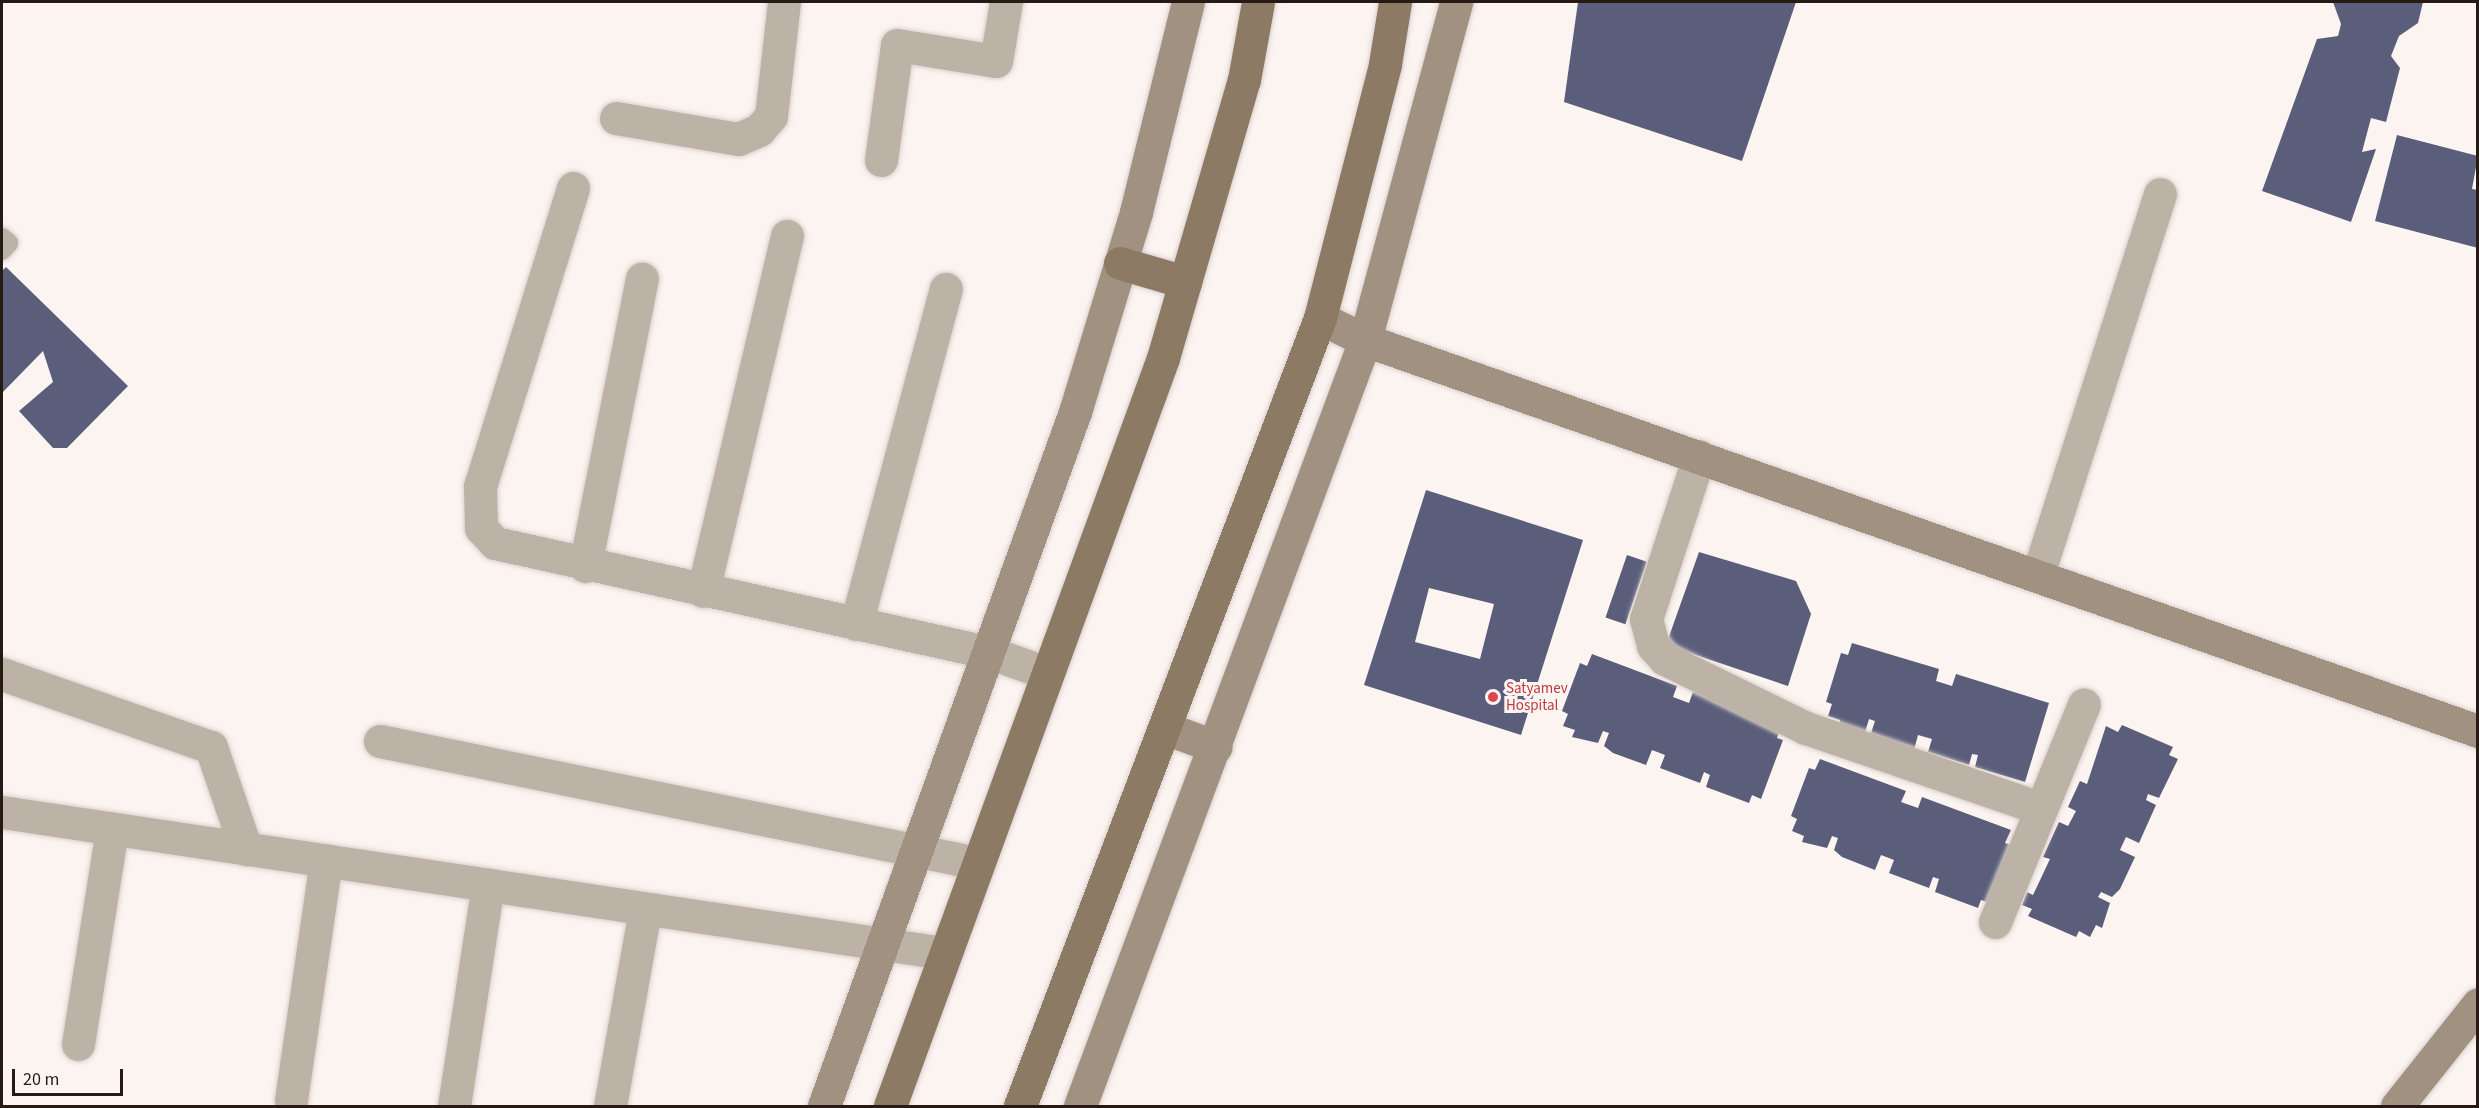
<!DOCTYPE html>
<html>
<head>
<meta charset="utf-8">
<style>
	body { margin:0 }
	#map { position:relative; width:2479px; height:1108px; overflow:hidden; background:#fcf4f1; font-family:"Source Sans 3",sans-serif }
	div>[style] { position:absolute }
	.building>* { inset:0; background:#5b5e7a; transform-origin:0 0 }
	.roads { filter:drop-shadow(0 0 2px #dad1ce) drop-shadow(0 0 2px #dad1ce) }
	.lane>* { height:20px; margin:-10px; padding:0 10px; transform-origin:10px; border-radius:10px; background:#bdb2a6 }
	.street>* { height:33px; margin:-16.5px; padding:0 16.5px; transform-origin:16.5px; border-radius:16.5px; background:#bdb2a6 }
	.secondary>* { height:33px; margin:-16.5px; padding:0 16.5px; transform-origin:16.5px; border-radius:16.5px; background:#a09180 }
	.primary>* { height:33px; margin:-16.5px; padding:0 16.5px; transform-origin:16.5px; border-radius:16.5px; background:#8c7a65 }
	.dots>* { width:16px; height:16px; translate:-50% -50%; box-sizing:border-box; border:3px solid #fcf4f1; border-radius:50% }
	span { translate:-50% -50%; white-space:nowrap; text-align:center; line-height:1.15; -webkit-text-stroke:6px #fcf4f1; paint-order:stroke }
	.health-label { font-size:15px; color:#be3a42 }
	.left { translate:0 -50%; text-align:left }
	.frame { position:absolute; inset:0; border:3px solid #271a15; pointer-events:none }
	.scale { position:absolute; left:12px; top:1069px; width:111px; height:27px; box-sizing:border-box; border:3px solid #271a15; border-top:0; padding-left:8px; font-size:18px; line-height:21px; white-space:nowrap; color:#271a15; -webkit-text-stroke:4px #fcf4f1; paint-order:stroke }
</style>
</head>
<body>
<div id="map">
	<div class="building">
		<div style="clip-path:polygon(1578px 2px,1796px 2px,1742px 161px,1564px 102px)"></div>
		<div style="clip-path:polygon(2333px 2px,2423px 2px,2418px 23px,2399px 36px,2391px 56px,2400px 68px,2386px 122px,2371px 118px,2362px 152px,2376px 149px,2351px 222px,2262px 191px,2317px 39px,2338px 36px,2341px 24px)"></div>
		<div style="clip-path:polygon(2397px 135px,2478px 156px,2472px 189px,2478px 190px,2478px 248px,2375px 221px)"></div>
		<div style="clip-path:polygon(6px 267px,128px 386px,67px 448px,53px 448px,19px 411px,53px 382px,43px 351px,2px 393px,2px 271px)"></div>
		<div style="clip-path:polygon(evenodd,1426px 490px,1583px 540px,1521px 735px,1364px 685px,1426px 490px,1429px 588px,1494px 604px,1480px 659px,1415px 642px,1429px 588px)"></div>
		<div style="clip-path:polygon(1699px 552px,1796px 581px,1811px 614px,1788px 686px,1666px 645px)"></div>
		<div style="left:1627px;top:555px;width:21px;height:66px;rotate:19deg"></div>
		<div style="clip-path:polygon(1852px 643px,1939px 669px,1936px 681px,1952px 686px,1956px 674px,2049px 703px,2025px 782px,1975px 767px,1978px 755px,1972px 754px,1969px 765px,1928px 752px,1932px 739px,1918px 735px,1914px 750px,1871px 733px,1875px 721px,1869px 719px,1865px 732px,1839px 727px,1840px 720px,1828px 716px,1832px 704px,1826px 702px,1841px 653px,1848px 655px)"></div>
		<div style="clip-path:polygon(1592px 654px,1677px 686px,1673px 697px,1689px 703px,1693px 692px,1782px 726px,1777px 738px,1783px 740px,1761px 799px,1752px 795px,1749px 803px,1706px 787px,1710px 775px,1704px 772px,1700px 783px,1660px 768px,1665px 755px,1652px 750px,1646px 765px,1613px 753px,1604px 746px,1609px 733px,1603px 731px,1598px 743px,1572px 737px,1575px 730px,1563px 726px,1568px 714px,1562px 711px,1580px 663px,1587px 666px)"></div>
		<div style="clip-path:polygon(2122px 725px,2173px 747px,2169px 755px,2178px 759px,2159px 798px,2148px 794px,2146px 800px,2156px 805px,2139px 843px,2126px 837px,2120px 850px,2135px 857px,2120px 889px,2112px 897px,2101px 892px,2098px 897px,2110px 903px,2102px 928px,2096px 925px,2090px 937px,2079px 931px,2076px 937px,2028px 916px,2032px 909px,2022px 905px,2027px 892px,2033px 895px,2050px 859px,2043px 857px,2059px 822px,2068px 826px,2076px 811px,2068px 807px,2080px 781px,2087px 784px,2106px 726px,2118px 732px)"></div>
		<div style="clip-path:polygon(1820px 759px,1906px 791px,1901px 802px,1918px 808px,1922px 797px,2011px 830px,2005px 843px,2011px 845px,1990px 903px,1981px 900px,1978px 908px,1935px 892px,1939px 879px,1933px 877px,1929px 888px,1889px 873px,1894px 860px,1881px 855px,1875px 870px,1842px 857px,1834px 850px,1838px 838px,1832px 836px,1827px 848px,1802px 842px,1804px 836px,1792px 831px,1797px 819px,1791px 816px,1809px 768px,1815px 770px)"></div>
	</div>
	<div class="roads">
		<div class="lane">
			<div style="left:2px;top:238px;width:8px;rotate:40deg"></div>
			<div style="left:8px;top:243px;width:9px;rotate:131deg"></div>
		</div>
		<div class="street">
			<div style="left:616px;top:118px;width:124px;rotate:9.8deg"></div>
			<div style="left:738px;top:139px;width:23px;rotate:-23deg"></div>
			<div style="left:759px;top:130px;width:18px;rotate:-49deg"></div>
			<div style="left:771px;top:116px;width:115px;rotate:-83.5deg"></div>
			<div style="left:881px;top:160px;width:116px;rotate:-82.1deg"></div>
			<div style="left:897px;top:45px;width:100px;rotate:9.2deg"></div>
			<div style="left:996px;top:61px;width:60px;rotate:-80.4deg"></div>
			<div style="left:573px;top:188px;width:312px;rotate:107.3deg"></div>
			<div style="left:480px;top:486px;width:42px;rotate:88.6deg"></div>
			<div style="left:481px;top:528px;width:21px;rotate:47deg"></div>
			<div style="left:495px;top:543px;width:508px;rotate:12.5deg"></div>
			<div style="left:991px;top:653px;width:59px;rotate:19.7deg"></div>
			<div style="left:1699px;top:456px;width:171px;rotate:108deg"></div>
			<div style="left:1646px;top:619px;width:28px;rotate:75deg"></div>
			<div style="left:1653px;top:646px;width:18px;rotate:47deg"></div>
			<div style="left:1665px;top:659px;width:157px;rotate:26.1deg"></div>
			<div style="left:1806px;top:728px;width:247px;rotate:18.9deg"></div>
			<div style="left:585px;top:566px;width:293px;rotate:-78.8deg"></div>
			<div style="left:2038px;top:574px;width:399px;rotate:-72.2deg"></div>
			<div style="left:703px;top:591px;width:365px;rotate:-76.7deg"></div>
			<div style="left:856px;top:624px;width:347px;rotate:-75deg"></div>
			<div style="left:2px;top:674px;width:221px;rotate:19.3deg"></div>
			<div style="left:211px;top:747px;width:108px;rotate:71.1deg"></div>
			<div style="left:380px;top:741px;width:609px;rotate:11.55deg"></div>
			<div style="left:2px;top:812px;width:952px;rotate:8.52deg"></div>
			<div style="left:1995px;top:922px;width:235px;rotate:-67.8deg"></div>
			<div style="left:78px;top:1044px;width:218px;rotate:-81deg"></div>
			<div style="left:291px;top:1100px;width:242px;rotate:-81.7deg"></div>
			<div style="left:454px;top:1106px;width:224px;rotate:-81.3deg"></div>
			<div style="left:610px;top:1106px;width:200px;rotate:-79.9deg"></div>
		</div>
		<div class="secondary">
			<div style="left:1320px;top:318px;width:50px;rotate:26.1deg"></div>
			<div style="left:1365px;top:340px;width:1180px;rotate:19.36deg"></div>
			<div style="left:1165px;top:728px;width:54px;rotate:20.4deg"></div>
			<div style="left:824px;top:1106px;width:738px;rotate:-70.12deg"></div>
			<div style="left:1075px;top:412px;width:209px;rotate:-73deg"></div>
			<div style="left:1136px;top:212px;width:216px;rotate:-76.1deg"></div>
			<div style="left:1080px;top:1106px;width:817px;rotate:-69.59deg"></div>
			<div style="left:1365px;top:340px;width:350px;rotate:-74.9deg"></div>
			<div style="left:2397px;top:1106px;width:130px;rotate:-51.5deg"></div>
		</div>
		<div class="primary">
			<div style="left:1120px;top:263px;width:68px;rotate:16.3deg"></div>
			<div style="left:890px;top:1106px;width:796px;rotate:-69.95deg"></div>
			<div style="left:1163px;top:358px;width:290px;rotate:-73.8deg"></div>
			<div style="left:1244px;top:80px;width:79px;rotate:-79.8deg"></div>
			<div style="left:1020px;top:1106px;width:843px;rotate:-69.16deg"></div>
			<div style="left:1320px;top:318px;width:262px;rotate:-75.6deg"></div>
			<div style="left:1385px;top:64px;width:63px;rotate:-80.8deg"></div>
		</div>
	</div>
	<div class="dots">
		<div style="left:1493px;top:697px;background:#e0444e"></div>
	</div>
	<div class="health-label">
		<span class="left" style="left:1506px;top:697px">Satyamev<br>Hospital</span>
	</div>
	<div class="frame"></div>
	<div class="scale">20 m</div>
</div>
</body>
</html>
